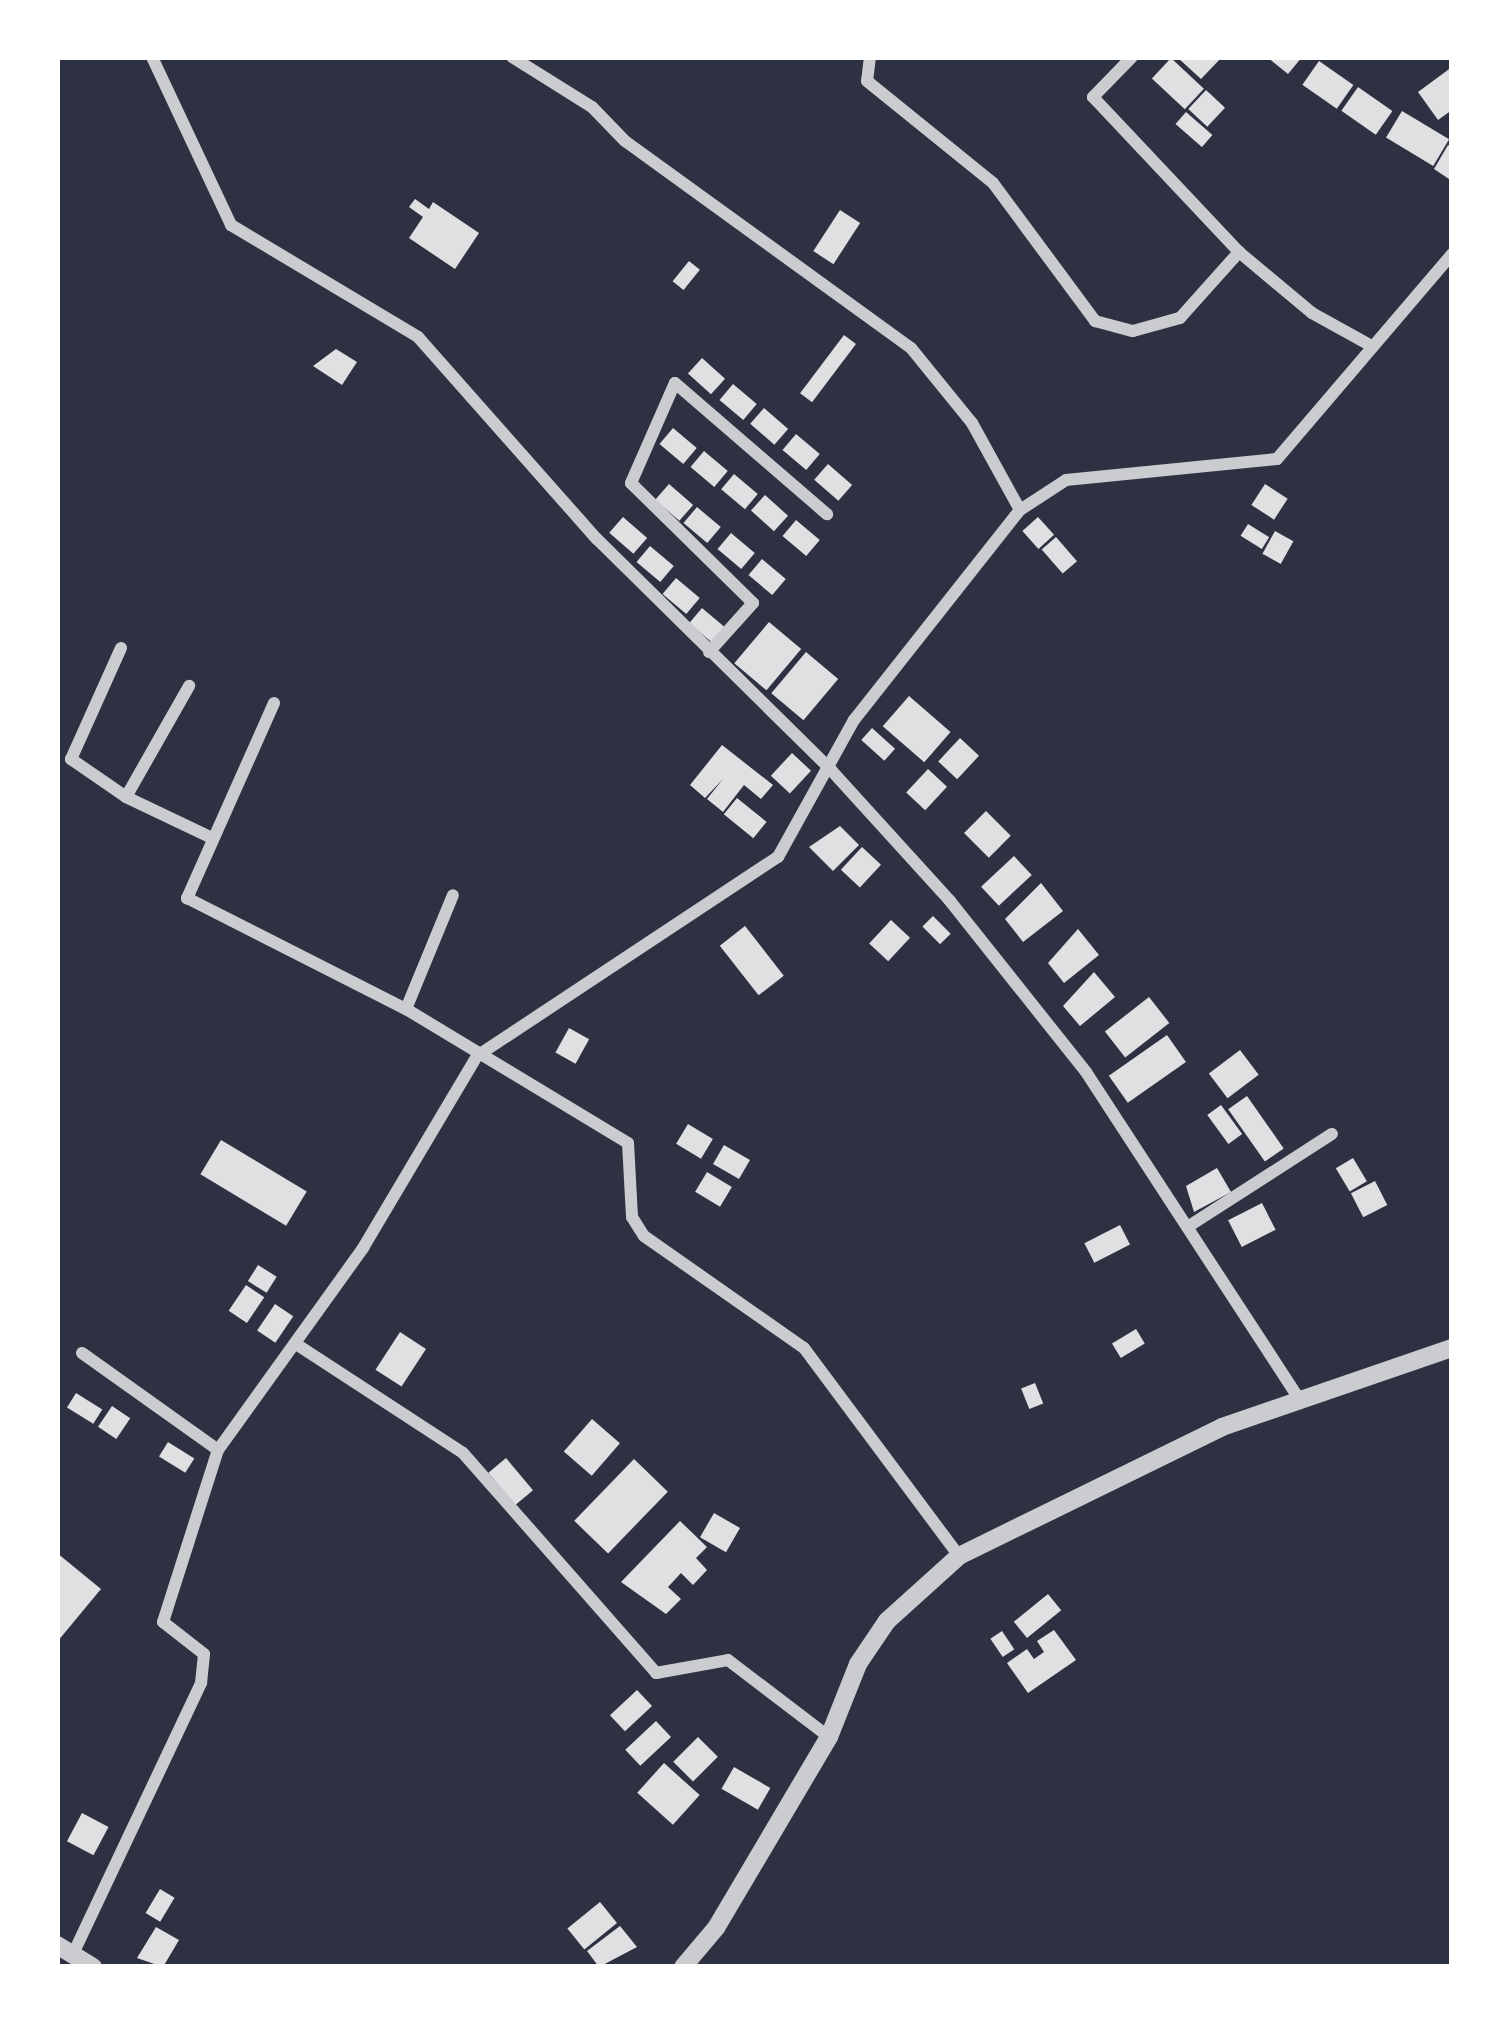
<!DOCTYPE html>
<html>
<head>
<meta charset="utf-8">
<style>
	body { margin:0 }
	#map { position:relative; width:1509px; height:2024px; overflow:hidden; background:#2d3142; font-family:"Noto Sans",sans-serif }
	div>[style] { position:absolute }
	.building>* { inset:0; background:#e0e0e3; transform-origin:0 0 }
	.minor>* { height:12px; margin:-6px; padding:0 6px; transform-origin:6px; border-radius:6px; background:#caccd0 }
	.tertiary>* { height:18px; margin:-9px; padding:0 9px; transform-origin:9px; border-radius:9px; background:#caccd0 }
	span { translate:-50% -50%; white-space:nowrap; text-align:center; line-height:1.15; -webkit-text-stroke:12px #fff; paint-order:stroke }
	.frame { position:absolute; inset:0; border:60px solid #fff; pointer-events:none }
</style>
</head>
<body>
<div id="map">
	<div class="building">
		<div style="clip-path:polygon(1177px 57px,1222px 57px,1201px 79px)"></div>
		<div style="clip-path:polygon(1267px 57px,1302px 57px,1288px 74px)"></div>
		<div style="left:1171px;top:58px;width:45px;height:28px;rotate:43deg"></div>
		<div style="left:1319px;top:61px;width:42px;height:29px;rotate:35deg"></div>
		<div style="clip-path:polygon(1452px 67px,1452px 110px,1438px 120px,1418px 92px)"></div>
		<div style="left:1358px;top:87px;width:42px;height:29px;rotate:35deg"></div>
		<div style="left:1206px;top:90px;width:26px;height:26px;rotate:43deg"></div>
		<div style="left:1402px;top:111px;width:55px;height:31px;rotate:31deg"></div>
		<div style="left:1186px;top:112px;width:35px;height:16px;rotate:41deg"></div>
		<div style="clip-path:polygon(1448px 145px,1452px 147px,1452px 181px,1434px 169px)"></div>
		<div style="clip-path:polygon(415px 199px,429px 209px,433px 202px,479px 233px,455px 269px,409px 238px,423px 217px,409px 207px)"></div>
		<div style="left:840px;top:210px;width:24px;height:49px;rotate:33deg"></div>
		<div style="left:689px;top:261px;width:14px;height:26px;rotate:39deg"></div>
		<div style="left:844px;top:335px;width:15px;height:73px;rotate:37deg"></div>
		<div style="clip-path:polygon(336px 349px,357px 362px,342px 385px,313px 366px)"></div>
		<div style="left:702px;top:358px;width:31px;height:21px;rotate:42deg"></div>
		<div style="left:733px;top:384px;width:31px;height:21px;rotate:40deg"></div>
		<div style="left:764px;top:408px;width:32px;height:21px;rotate:41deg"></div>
		<div style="left:673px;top:428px;width:31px;height:21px;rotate:40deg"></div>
		<div style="left:796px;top:434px;width:31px;height:21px;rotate:40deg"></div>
		<div style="left:704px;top:451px;width:31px;height:21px;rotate:40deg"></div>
		<div style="left:828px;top:464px;width:32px;height:21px;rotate:41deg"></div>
		<div style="left:734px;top:474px;width:31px;height:20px;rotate:40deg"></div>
		<div style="left:669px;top:484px;width:32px;height:21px;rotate:41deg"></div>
		<div style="left:1265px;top:484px;width:27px;height:25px;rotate:33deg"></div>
		<div style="left:765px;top:495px;width:31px;height:21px;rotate:42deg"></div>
		<div style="left:697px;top:507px;width:31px;height:21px;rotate:40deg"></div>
		<div style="left:623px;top:517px;width:32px;height:21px;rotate:41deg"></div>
		<div style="left:1038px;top:517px;width:24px;height:21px;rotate:48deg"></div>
		<div style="left:796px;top:520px;width:31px;height:21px;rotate:40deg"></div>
		<div style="left:1248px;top:524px;width:25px;height:14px;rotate:32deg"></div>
		<div style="left:1275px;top:531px;width:21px;height:26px;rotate:29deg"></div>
		<div style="left:731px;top:533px;width:31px;height:21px;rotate:40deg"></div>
		<div style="left:1056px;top:537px;width:32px;height:19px;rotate:49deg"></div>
		<div style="left:650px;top:546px;width:31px;height:21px;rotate:40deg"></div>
		<div style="left:762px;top:559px;width:31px;height:21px;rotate:40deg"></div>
		<div style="left:676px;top:578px;width:31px;height:21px;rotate:40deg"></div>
		<div style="left:702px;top:608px;width:31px;height:20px;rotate:40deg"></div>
		<div style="left:769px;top:622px;width:42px;height:54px;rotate:40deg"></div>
		<div style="left:806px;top:652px;width:42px;height:54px;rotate:40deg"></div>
		<div style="left:909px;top:696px;width:55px;height:40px;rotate:41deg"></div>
		<div style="left:872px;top:728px;width:31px;height:16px;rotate:42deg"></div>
		<div style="left:960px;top:738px;width:26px;height:32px;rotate:43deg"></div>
		<div style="clip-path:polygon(722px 745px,773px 785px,761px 799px,744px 785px,723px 812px,707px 799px,723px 779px,705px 798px,690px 785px)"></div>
		<div style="left:792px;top:753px;width:26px;height:31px;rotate:43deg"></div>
		<div style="left:928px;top:769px;width:26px;height:32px;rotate:43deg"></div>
		<div style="left:737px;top:798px;width:38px;height:21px;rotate:39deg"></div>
		<div style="left:986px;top:811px;width:35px;height:31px;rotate:45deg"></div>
		<div style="clip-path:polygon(840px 826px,859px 845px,833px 871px,809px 847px)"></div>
		<div style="left:862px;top:847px;width:26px;height:31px;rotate:43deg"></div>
		<div style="left:1014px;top:856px;width:26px;height:45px;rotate:47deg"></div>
		<div style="clip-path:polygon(1041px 883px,1063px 911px,1023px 942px,1005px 919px)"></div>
		<div style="left:933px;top:916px;width:25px;height:15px;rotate:45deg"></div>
		<div style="left:891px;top:920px;width:26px;height:32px;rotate:43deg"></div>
		<div style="left:745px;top:926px;width:63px;height:32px;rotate:52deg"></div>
		<div style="clip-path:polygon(1078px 929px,1099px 955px,1064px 983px,1048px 963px)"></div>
		<div style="clip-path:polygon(1094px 972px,1115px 997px,1080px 1026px,1063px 1006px)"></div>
		<div style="left:1149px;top:997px;width:33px;height:56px;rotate:52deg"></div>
		<div style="left:569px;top:1028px;width:23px;height:28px;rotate:29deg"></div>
		<div style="left:1167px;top:1035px;width:33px;height:71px;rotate:55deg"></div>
		<div style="left:1240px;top:1050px;width:31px;height:39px;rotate:53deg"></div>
		<div style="left:1247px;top:1096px;width:64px;height:23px;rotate:55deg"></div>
		<div style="left:1221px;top:1105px;width:36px;height:17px;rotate:54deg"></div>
		<div style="left:688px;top:1124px;width:29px;height:23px;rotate:31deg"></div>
		<div style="left:221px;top:1140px;width:100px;height:40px;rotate:31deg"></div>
		<div style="left:724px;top:1145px;width:30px;height:22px;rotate:30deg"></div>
		<div style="left:1353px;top:1158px;width:27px;height:20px;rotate:59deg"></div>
		<div style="clip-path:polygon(1217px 1168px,1231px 1192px,1194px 1212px,1186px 1186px)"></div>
		<div style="left:707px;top:1172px;width:29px;height:23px;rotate:31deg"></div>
		<div style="left:1375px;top:1181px;width:27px;height:27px;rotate:63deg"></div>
		<div style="left:1262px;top:1203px;width:30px;height:38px;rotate:63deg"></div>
		<div style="left:1120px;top:1225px;width:22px;height:40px;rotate:63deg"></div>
		<div style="left:258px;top:1265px;width:22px;height:19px;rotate:32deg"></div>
		<div style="left:246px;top:1285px;width:22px;height:31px;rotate:34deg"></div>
		<div style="left:275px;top:1304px;width:22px;height:32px;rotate:34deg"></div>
		<div style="left:1136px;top:1329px;width:17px;height:28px;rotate:59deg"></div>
		<div style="left:400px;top:1332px;width:31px;height:45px;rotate:33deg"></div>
		<div style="left:1035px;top:1383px;width:22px;height:15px;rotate:68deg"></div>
		<div style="left:76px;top:1393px;width:31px;height:17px;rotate:32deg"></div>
		<div style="left:112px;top:1406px;width:22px;height:25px;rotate:34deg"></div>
		<div style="left:592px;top:1419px;width:37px;height:43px;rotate:41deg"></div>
		<div style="left:168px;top:1442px;width:31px;height:17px;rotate:32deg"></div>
		<div style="left:506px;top:1458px;width:42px;height:23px;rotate:50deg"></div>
		<div style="left:634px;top:1459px;width:47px;height:86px;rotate:44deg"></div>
		<div style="left:714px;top:1513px;width:30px;height:28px;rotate:30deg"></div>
		<div style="clip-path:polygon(680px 1521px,707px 1547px,696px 1558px,707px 1570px,693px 1585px,681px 1573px,668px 1587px,681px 1599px,666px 1614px,621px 1582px)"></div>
		<div style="clip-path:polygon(57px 1553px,101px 1589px,57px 1642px)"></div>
		<div style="left:1048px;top:1594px;width:21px;height:44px;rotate:51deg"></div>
		<div style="clip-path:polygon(1054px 1630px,1076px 1660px,1028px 1693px,1007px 1663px,1027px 1649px,1034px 1659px,1044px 1652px,1037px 1641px)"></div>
		<div style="left:1002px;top:1631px;width:22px;height:14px;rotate:56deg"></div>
		<div style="left:637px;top:1690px;width:22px;height:37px;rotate:47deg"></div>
		<div style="left:656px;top:1721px;width:22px;height:42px;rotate:47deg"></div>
		<div style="left:698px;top:1737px;width:28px;height:35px;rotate:45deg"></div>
		<div style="left:664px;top:1763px;width:48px;height:40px;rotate:42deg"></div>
		<div style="left:734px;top:1767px;width:42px;height:25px;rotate:30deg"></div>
		<div style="left:82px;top:1813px;width:30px;height:32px;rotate:28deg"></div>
		<div style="left:160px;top:1889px;width:17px;height:28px;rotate:31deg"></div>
		<div style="left:600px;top:1902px;width:27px;height:42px;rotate:51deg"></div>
		<div style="clip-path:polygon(620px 1926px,637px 1947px,599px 1967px,587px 1951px)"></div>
		<div style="clip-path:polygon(156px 1927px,179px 1940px,163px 1967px,137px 1958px)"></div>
	</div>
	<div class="minor">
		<div style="left:152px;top:57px;width:186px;rotate:64.8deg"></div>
		<div style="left:231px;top:225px;width:218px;rotate:30.9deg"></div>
		<div style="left:418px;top:337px;width:270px;rotate:48.5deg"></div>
		<div style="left:597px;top:539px;width:329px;rotate:44.6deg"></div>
		<div style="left:831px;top:770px;width:177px;rotate:47.7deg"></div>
		<div style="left:950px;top:901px;width:218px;rotate:51.5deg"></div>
		<div style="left:1086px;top:1072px;width:387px;rotate:56.9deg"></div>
		<div style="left:512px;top:57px;width:94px;rotate:32deg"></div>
		<div style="left:592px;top:107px;width:47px;rotate:45.9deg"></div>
		<div style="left:625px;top:141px;width:353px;rotate:35.9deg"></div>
		<div style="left:911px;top:348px;width:97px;rotate:50.9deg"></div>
		<div style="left:972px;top:423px;width:99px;rotate:61.1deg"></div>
		<div style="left:870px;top:57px;width:24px;rotate:97deg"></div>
		<div style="left:867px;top:81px;width:162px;rotate:39deg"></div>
		<div style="left:993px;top:183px;width:172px;rotate:53.5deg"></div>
		<div style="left:1095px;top:321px;width:39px;rotate:15deg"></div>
		<div style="left:1133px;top:331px;width:49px;rotate:-15.5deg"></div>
		<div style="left:1180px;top:318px;width:89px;rotate:-48.2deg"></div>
		<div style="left:1132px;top:57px;width:56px;rotate:134.3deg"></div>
		<div style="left:1093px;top:97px;width:213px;rotate:46.7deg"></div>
		<div style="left:1239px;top:252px;width:95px;rotate:39.9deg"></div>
		<div style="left:1312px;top:313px;width:64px;rotate:29deg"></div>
		<div style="left:121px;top:648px;width:122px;rotate:114.2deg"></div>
		<div style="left:71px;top:759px;width:67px;rotate:34.6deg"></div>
		<div style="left:126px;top:797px;width:93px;rotate:25.5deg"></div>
		<div style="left:709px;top:652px;width:66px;rotate:-48.1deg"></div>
		<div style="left:753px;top:603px;width:171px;rotate:-135.5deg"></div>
		<div style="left:631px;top:483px;width:109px;rotate:-66.3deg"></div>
		<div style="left:675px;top:383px;width:201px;rotate:40.8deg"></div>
		<div style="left:274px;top:703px;width:214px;rotate:114deg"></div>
		<div style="left:187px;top:898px;width:246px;rotate:26.9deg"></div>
		<div style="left:406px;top:1009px;width:259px;rotate:31.1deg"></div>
		<div style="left:628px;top:1143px;width:74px;rotate:86.9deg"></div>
		<div style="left:632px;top:1217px;width:22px;rotate:58deg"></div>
		<div style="left:644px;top:1236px;width:195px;rotate:35deg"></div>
		<div style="left:804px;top:1348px;width:259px;rotate:53.3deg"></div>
		<div style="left:126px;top:797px;width:128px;rotate:-60.4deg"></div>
		<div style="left:406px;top:1009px;width:123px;rotate:-67.6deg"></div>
		<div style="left:1189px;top:1226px;width:170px;rotate:-32.8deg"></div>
		<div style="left:296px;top:1344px;width:199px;rotate:33.1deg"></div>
		<div style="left:463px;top:1453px;width:293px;rotate:48.7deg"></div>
		<div style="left:656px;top:1673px;width:73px;rotate:-10.2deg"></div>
		<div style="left:728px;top:1660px;width:127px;rotate:37.3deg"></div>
		<div style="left:82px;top:1353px;width:167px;rotate:35.5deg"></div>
		<div style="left:73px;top:1954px;width:300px;rotate:-64.7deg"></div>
		<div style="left:201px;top:1683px;width:29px;rotate:-84deg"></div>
		<div style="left:204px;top:1654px;width:52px;rotate:-142deg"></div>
		<div style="left:163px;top:1622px;width:181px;rotate:-72.3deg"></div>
		<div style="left:218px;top:1450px;width:249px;rotate:-54.3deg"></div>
		<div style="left:363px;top:1248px;width:223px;rotate:-59.3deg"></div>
		<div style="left:477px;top:1056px;width:361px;rotate:-33.5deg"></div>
		<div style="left:778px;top:857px;width:157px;rotate:-61deg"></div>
		<div style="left:854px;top:720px;width:268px;rotate:-51.7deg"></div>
		<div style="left:1020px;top:510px;width:55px;rotate:-33.1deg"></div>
		<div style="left:1066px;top:480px;width:212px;rotate:-5.7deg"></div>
		<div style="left:1277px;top:459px;width:270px;rotate:-49.5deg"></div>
	</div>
	<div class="tertiary">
		<div style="left:57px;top:1945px;width:42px;rotate:31.4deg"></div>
		<div style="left:683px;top:1967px;width:51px;rotate:-49.8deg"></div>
		<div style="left:716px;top:1928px;width:222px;rotate:-59.4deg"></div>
		<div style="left:829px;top:1737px;width:79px;rotate:-68.3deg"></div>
		<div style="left:858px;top:1664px;width:52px;rotate:-56deg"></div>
		<div style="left:887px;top:1621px;width:97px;rotate:-42.1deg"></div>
		<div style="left:959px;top:1556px;width:293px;rotate:-26.1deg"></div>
		<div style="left:1222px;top:1427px;width:243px;rotate:-19deg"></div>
	</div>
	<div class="frame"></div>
</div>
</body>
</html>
